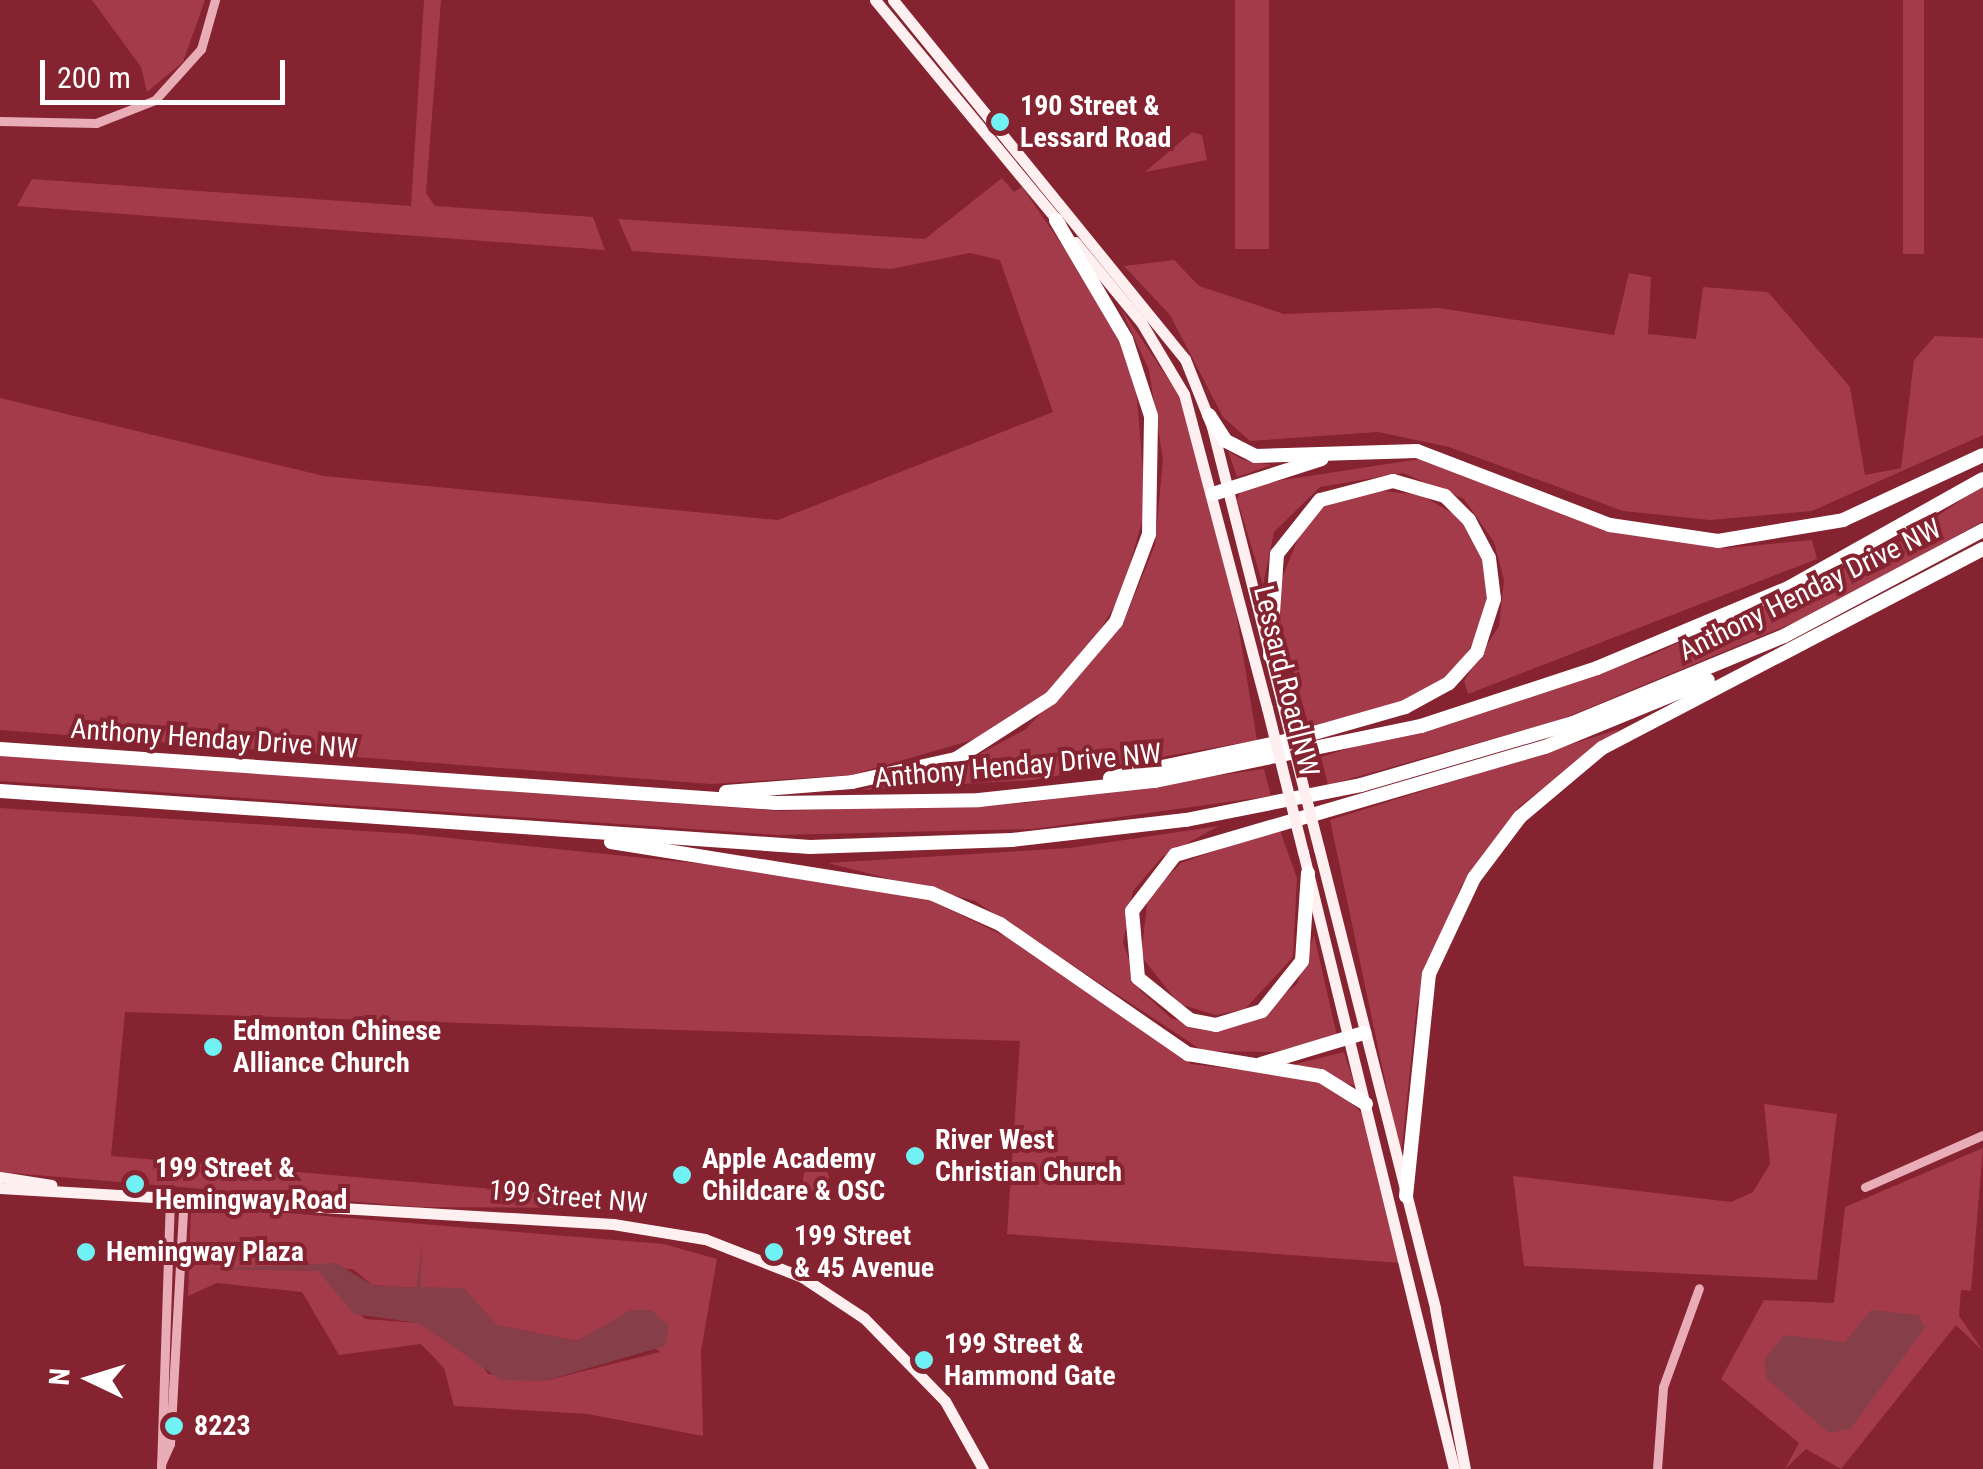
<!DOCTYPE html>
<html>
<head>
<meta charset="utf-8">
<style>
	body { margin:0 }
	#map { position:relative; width:1983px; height:1469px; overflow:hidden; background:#852330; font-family:"Roboto Condensed",sans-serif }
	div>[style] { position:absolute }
	.green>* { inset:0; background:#a43b4a; transform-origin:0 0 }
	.round { border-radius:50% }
	.water>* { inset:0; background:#863f48 }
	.minor>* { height:9px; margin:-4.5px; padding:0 4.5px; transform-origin:4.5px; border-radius:4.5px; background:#e8adb6 }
	.major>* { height:11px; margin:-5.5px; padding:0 5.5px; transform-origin:5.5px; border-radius:5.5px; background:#fef0f1 }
	.highway>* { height:14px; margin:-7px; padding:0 7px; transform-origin:7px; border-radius:7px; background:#fff }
	.major-bridge>* { height:11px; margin:-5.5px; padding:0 5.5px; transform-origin:5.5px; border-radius:5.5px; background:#fef0f1 }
	.dots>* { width:28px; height:28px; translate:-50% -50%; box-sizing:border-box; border:5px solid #852330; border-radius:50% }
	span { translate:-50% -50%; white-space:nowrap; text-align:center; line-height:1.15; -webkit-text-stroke:8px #852330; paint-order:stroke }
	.poi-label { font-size:28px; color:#fff; font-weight:700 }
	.left { translate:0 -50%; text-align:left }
	.street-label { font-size:28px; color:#fff }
	.north { position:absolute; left:40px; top:1329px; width:100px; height:100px; -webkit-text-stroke:8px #852330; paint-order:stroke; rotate:274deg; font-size:28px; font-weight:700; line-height:40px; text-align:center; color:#fff }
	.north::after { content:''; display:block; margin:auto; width:35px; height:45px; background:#fff; clip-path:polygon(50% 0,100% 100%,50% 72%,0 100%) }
	.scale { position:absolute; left:40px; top:60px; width:245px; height:45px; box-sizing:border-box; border:5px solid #fff; border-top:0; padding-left:12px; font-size:30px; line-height:35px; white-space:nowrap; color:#fff; -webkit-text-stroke:8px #852330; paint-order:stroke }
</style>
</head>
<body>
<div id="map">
	<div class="green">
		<div style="clip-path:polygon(92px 0,205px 0,183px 62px,147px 92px,141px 67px)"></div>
		<div style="clip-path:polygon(424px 0,441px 0,426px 193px,435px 206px,593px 217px,605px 250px,17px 206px,32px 179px,411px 206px)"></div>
		<div style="left:1235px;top:0;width:34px;height:249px"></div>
		<div style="left:1903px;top:0;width:21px;height:254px"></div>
		<div style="clip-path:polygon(1192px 132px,1202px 135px,1207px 160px,1145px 172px)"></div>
		<div style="clip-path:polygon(1002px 178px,1014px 192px,1022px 187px,1098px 297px,1135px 374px,1146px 508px,1121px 595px,1095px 639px,1047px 692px,983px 737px,851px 775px,711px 784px,0 730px,0 398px,324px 476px,778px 520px,1053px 412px,1000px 260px,970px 253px,891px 269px,632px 251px,618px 219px,925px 239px)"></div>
		<div style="clip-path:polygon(1174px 260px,1199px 286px,1284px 314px,1439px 308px,1614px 335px,1629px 273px,1651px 277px,1648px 334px,1696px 339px,1703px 287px,1768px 292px,1850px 387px,1865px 475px,1901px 468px,1914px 360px,1935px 336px,1983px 338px,1983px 435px,1812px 511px,1710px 520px,1623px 511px,1449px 447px,1378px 432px,1250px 441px,1223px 417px,1170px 315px,1124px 266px)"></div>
		<div style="clip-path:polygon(1120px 307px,1179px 395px,1234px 600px,1257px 740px,1033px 780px,861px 790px,958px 766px,1026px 729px,1122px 626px,1155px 545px,1163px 460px,1149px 370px)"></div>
		<div style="clip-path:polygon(1228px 451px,1243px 460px,1272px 465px,1237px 477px)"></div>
		<div style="clip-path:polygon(1420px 459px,1619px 533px,1727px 548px,1812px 540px,1817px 559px,1468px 694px,1464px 681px,1499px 626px,1504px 580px,1494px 542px,1464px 499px,1403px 473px,1320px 487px,1274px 532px,1263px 585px,1237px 499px,1243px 486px)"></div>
		<div style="clip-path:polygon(1983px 485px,1983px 521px,1829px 608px,1562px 719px,1328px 785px,1321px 757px,1647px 657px,1895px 545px)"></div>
		<div style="clip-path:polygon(1365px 489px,1421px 495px,1459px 517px,1487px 570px,1486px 617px,1459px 669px,1413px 698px,1310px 731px,1278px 614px,1281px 581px,1301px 531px,1324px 506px)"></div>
		<div style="clip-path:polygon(1620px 729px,1520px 806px,1461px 886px,1417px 1004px,1401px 1156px,1330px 820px)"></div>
		<div style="clip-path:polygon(0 755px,781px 811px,1025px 803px,1264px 769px,1271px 796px,1033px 829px,777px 835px,0 781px)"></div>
		<div style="clip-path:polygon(0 808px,411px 834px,838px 878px,921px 896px,1013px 940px,1191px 1064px,1327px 1080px,1363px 1114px,1400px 1263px,1007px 1234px,1020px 1041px,125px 1012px,111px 1156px,575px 1196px,588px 1208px,419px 1207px,0 1172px)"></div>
		<div style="clip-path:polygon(1219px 826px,1162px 857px,1133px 891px,1123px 943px,1140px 990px,1172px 1019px,1243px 1025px,1297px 984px,1314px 935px,1337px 1036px,1275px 1052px,1203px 1051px,975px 901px,828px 863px,1070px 848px)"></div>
		<div style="clip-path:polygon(1279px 828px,1297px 878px,1293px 957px,1245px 1009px,1216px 1015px,1179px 1004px,1141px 956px,1148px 897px,1181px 863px)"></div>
		<div style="clip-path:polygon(1344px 1052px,1355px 1086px,1296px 1066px,1296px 1064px)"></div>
		<div style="clip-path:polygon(1764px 1104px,1837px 1114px,1817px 1280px,1524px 1266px,1513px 1176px,1731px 1202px,1753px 1192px,1770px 1164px)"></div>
		<div style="clip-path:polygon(1983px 1148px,1971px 1291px,1961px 1290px,1959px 1316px,1983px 1351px,1956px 1325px,1841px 1469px,1806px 1449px,1785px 1469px,1799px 1443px,1721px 1379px,1764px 1300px,1834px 1303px,1845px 1207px)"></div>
		<div class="round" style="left:803px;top:1166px;width:26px;height:26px"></div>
		<div style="clip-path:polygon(evenodd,191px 1205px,664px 1244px,717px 1259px,701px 1351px,703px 1436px,588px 1414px,454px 1406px,444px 1368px,421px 1344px,339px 1355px,302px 1292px,217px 1283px,188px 1296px,191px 1205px,422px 1242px,420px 1288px,463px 1288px,497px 1325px,577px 1341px,615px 1320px,660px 1352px,544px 1381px,488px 1374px,474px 1354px,419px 1323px,365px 1319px,319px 1271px,205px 1268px,353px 1269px,372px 1285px,417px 1288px,422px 1242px)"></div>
	</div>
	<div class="water">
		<div style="clip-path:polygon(422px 1242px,421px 1287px,464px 1288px,497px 1325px,577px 1341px,631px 1310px,651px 1310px,669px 1326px,665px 1346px,544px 1381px,501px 1380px,419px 1323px,354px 1314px,318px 1271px,205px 1269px,336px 1263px,372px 1285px,417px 1288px)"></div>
		<div style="clip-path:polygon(1871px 1310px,1919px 1315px,1925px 1328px,1850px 1429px,1829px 1433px,1767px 1379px,1764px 1360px,1784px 1335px,1845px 1342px)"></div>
	</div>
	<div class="minor">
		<div style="left:0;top:121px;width:96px;rotate:1.2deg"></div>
		<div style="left:96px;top:123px;width:63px;rotate:-21.3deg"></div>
		<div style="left:155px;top:100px;width:69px;rotate:-48deg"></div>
		<div style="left:201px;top:49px;width:51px;rotate:-74.1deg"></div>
		<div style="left:1865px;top:1187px;width:129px;rotate:-23.8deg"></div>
		<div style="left:161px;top:1464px;width:22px;rotate:-66deg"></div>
		<div style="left:170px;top:1444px;width:250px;rotate:-86.8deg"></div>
		<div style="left:161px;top:1469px;width:273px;rotate:-88.1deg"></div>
		<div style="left:1657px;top:1469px;width:82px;rotate:-85.8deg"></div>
		<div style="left:1663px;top:1387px;width:105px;rotate:-70deg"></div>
	</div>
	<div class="major">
		<div style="left:875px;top:0;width:291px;rotate:50.4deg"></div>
		<div style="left:893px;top:0;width:463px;rotate:50.9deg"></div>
		<div style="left:1185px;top:359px;width:73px;rotate:68.3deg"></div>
		<div style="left:1212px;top:427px;width:286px;rotate:75.8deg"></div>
		<div style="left:1075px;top:242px;width:104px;rotate:50.5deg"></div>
		<div style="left:1141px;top:322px;width:84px;rotate:59.2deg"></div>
		<div style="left:1184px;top:394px;width:325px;rotate:75.2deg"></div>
		<div style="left:1319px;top:849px;width:474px;rotate:75.8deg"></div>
		<div style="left:1435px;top:1309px;width:163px;rotate:79.4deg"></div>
		<div style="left:1303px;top:852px;width:635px;rotate:76.25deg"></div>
		<div style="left:0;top:1177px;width:52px;rotate:8.9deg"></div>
		<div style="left:0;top:1188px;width:614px;rotate:3.36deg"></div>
		<div style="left:613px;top:1224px;width:93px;rotate:9.3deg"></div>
		<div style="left:705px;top:1239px;width:104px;rotate:21.4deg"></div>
		<div style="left:802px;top:1277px;width:74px;rotate:33.5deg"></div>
		<div style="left:864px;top:1318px;width:116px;rotate:45.7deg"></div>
		<div style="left:945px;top:1401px;width:78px;rotate:60.8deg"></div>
	</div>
	<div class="highway">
		<div style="left:1209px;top:415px;width:31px;rotate:57deg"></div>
		<div style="left:1226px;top:441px;width:33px;rotate:27deg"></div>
		<div style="left:1255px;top:456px;width:162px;rotate:-1.8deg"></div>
		<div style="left:1417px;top:451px;width:207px;rotate:21deg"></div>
		<div style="left:1610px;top:525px;width:109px;rotate:8.4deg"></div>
		<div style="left:1718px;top:541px;width:127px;rotate:-9.5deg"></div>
		<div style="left:1843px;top:520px;width:154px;rotate:-24.9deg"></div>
		<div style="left:1213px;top:494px;width:114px;rotate:-17.8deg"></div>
		<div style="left:0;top:749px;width:778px;rotate:3.98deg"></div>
		<div style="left:776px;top:803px;width:203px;rotate:-0.8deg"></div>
		<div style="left:979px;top:800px;width:177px;rotate:-6.2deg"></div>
		<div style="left:1155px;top:781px;width:272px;rotate:-11.7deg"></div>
		<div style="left:1421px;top:726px;width:185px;rotate:-18.2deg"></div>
		<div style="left:1597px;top:668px;width:207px;rotate:-22.7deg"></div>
		<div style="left:1788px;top:588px;width:223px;rotate:-29.2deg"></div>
		<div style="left:1110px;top:778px;width:180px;rotate:-11.9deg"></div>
		<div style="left:1286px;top:741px;width:124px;rotate:-15.9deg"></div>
		<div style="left:1405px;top:707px;width:50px;rotate:-28.6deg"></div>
		<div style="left:1449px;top:683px;width:42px;rotate:-47.9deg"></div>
		<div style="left:1477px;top:652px;width:56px;rotate:-72.2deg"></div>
		<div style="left:1494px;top:599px;width:41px;rotate:-97deg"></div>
		<div style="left:1489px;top:558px;width:43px;rotate:-117.8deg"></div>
		<div style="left:1469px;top:520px;width:34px;rotate:-135deg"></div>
		<div style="left:1445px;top:496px;width:54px;rotate:-163.9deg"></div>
		<div style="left:1393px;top:481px;width:75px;rotate:165.4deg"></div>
		<div style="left:1320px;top:500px;width:69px;rotate:128.5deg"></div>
		<div style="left:1277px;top:554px;width:102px;rotate:93.9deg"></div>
		<div style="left:0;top:791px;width:812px;rotate:3.95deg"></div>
		<div style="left:810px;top:847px;width:202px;rotate:-2deg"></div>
		<div style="left:1012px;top:840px;width:175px;rotate:-6.6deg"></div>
		<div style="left:1186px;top:820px;width:178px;rotate:-11.3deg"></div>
		<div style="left:1361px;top:785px;width:221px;rotate:-16.3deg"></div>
		<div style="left:1573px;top:723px;width:228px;rotate:-22.4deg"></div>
		<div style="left:1784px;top:636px;width:225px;rotate:-28deg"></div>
		<div style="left:726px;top:792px;width:126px;rotate:-4.5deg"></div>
		<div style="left:852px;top:782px;width:107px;rotate:-12.5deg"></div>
		<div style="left:956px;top:759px;width:113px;rotate:-32.7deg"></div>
		<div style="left:1051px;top:698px;width:100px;rotate:-49.5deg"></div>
		<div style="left:1116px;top:622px;width:94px;rotate:-69.4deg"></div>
		<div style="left:1149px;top:534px;width:118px;rotate:-89deg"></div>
		<div style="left:1151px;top:416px;width:81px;rotate:-108deg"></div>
		<div style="left:1126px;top:339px;width:138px;rotate:-120.5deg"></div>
		<div style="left:611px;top:842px;width:324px;rotate:9.1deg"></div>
		<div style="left:931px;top:893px;width:76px;rotate:24.2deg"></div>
		<div style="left:1000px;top:924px;width:229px;rotate:34.7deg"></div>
		<div style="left:1188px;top:1054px;width:135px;rotate:9.4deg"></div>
		<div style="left:1321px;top:1076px;width:53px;rotate:31.9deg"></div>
		<div style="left:1308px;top:873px;width:88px;rotate:93.9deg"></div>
		<div style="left:1302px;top:961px;width:64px;rotate:128.7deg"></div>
		<div style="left:1262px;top:1011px;width:48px;rotate:163.1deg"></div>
		<div style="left:1216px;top:1025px;width:26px;rotate:-169deg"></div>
		<div style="left:1190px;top:1020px;width:67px;rotate:-141.1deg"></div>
		<div style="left:1138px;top:978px;width:67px;rotate:-95.1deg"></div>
		<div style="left:1132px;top:911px;width:71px;rotate:-52.5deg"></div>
		<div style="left:1175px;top:855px;width:385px;rotate:-16.3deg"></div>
		<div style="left:1545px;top:747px;width:176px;rotate:-22.3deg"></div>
		<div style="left:1261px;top:1064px;width:108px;rotate:-16.8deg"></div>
		<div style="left:1406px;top:1196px;width:223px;rotate:-84.1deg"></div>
		<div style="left:1429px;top:974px;width:106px;rotate:-64.9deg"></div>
		<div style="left:1474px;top:878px;width:76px;rotate:-53deg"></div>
		<div style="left:1520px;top:817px;width:107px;rotate:-40.1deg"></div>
		<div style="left:1602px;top:748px;width:430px;rotate:-27.6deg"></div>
	</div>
	<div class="major-bridge">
		<div style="left:1282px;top:704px;width:150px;rotate:75.7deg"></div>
		<div style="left:1267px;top:708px;width:148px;rotate:76deg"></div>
	</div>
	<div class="dots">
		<div style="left:1000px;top:122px;background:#70f1f3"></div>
		<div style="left:213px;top:1047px;background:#70f1f3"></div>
		<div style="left:915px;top:1156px;background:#70f1f3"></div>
		<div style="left:682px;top:1175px;background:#70f1f3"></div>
		<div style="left:135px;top:1184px;background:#70f1f3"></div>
		<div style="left:86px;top:1252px;background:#70f1f3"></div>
		<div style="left:774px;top:1252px;background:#70f1f3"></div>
		<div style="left:924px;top:1360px;background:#70f1f3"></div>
		<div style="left:174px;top:1426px;background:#70f1f3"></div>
	</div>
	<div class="poi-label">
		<span class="left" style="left:1020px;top:122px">190 Street &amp;<br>Lessard Road</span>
		<span class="left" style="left:233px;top:1047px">Edmonton Chinese<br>Alliance Church</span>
		<span class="left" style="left:935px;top:1156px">River West<br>Christian Church</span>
		<span class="left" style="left:702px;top:1175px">Apple Academy<br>Childcare &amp; OSC</span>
		<span class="left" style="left:155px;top:1184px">199 Street &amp;<br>Hemingway Road</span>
		<span class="left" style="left:794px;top:1252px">199 Street<br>&amp; 45 Avenue</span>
		<span class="left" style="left:106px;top:1252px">Hemingway Plaza</span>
		<span class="left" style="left:944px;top:1360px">199 Street &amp;<br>Hammond Gate</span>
		<span class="left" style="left:194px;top:1426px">8223</span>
	</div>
	<div class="street-label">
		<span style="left:1810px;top:590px;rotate:-26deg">Anthony Henday Drive NW</span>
		<span style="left:1286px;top:681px;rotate:76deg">Lessard Road NW</span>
		<span style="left:214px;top:739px;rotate:4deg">Anthony Henday Drive NW</span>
		<span style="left:1018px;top:766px;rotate:-5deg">Anthony Henday Drive NW</span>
		<span style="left:568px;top:1197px;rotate:5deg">199 Street NW</span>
	</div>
	<div class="north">N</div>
	<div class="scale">200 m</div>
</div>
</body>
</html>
